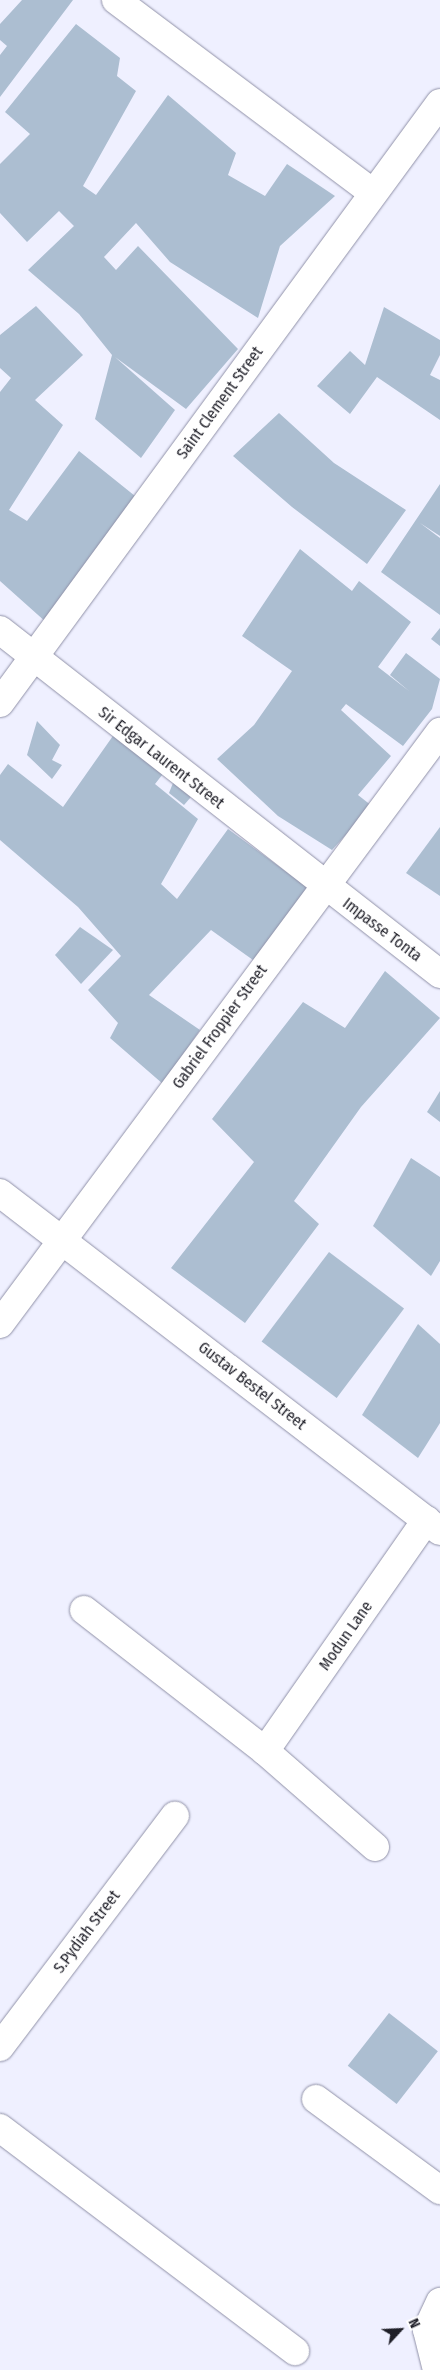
<!DOCTYPE html>
<html>
<head>
<meta charset="utf-8">
<style>
	body { margin:0 }
	#map { position:relative; width:440px; height:2370px; overflow:hidden; background:#eff0ff; font-family:"Fira Sans Condensed",sans-serif }
	div>[style] { position:absolute }
	.building>* { inset:0; background:#acbed1; transform-origin:0 0 }
	.roads { filter:drop-shadow(0 0 1px #9091a8) drop-shadow(0 0 1px #9091a8) }
	.minor>* { height:28px; margin:-14px; padding:0 14px; transform-origin:14px; border-radius:14px; background:#fff }
	span { translate:-50% -50%; white-space:nowrap; text-align:center; line-height:1.15; -webkit-text-stroke:4.5px #fff; paint-order:stroke }
	.street-label { font-size:16px; color:#1f1f28 }
	.north { position:absolute; left:375px; top:2305px; width:50px; height:50px; -webkit-text-stroke:4px #fff; paint-order:stroke; rotate:65deg; font-size:14px; font-weight:700; line-height:20px; text-align:center; color:#1f1f28 }
	.north::after { content:''; display:block; margin:auto; width:18px; height:22px; background:#1f1f28; clip-path:polygon(50% 0,100% 100%,50% 72%,0 100%) }
</style>
</head>
<body>
<div id="map">
	<div class="building">
		<div style="clip-path:polygon(22px 0,73px 0,0 97px,0 55px,7px 46px,0 40px,0 24px)"></div>
		<div style="clip-path:polygon(76px 24px,120px 58px,117px 76px,136px 91px,83px 186px,96px 195px,168px 95px,236px 153px,228px 175px,265px 196px,287px 164px,335px 196px,280px 246px,258px 318px,170px 262px,136px 223px,104px 257px,116px 270px,138px 246px,238px 349px,186px 409px,115px 357px,175px 410px,141px 458px,95px 419px,112px 355px,79px 314px,28px 270px,74px 226px,59px 211px,27px 242px,0 213px,0 164px,30px 134px,5px 112px)"></div>
		<div style="clip-path:polygon(36px 306px,83px 355px,35px 400px,63px 425px,9px 510px,27px 521px,79px 451px,135px 496px,47px 623px,0 581px,0 392px,11px 378px,0 368px,0 335px)"></div>
		<div style="clip-path:polygon(384px 307px,440px 340px,440px 355px,430px 375px,440px 380px,440px 420px,377px 377px,350px 414px,317px 386px,350px 351px,365px 365px)"></div>
		<div style="clip-path:polygon(279px 413px,334px 463px,406px 510px,367px 564px,292px 507px,233px 456px)"></div>
		<div style="clip-path:polygon(440px 484px,440px 536px,420px 523px,440px 538px,440px 615px,381px 572px)"></div>
		<div style="clip-path:polygon(300px 549px,352px 591px,359px 581px,411px 622px,378px 667px,409px 691px,390px 675px,406px 653px,440px 679px,432px 709px,403px 746px,346px 704px,341px 710px,391px 756px,358px 795px,372px 806px,332px 850px,278px 816px,217px 759px,254px 725px,292px 671px,242px 636px)"></div>
		<div style="clip-path:polygon(440px 628px,440px 646px,431px 639px)"></div>
		<div style="clip-path:polygon(37px 721px,60px 745px,52px 760px,62px 765px,52px 779px,27px 755px)"></div>
		<div style="clip-path:polygon(115px 733px,166px 770px,155px 784px,198px 819px,161px 884px,177px 899px,228px 829px,311px 890px,253px 960px,211px 930px,149px 995px,200px 1030px,163px 1084px,110px 1038px,118px 1023px,88px 990px,121px 956px,78px 907px,0 840px,0 775px,8px 764px,63px 807px)"></div>
		<div style="clip-path:polygon(177px 773px,198px 789px,184px 805px,169px 793px)"></div>
		<div style="clip-path:polygon(440px 827px,440px 896px,406px 873px)"></div>
		<div style="clip-path:polygon(80px 927px,113px 950px,81px 984px,55px 955px)"></div>
		<div style="clip-path:polygon(385px 971px,440px 1018px,361px 1107px,294px 1201px,319px 1224px,245px 1323px,171px 1268px,254px 1162px,212px 1119px,303px 1002px,345px 1028px)"></div>
		<div style="clip-path:polygon(440px 1091px,440px 1122px,427px 1112px)"></div>
		<div style="clip-path:polygon(411px 1158px,440px 1177px,440px 1261px,431px 1276px,373px 1226px)"></div>
		<div style="left:329px;top:1252px;width:94px;height:112px;rotate:37deg"></div>
		<div style="clip-path:polygon(418px 1324px,440px 1344px,440px 1423px,418px 1458px,362px 1415px)"></div>
		<div style="left:389px;top:2013px;width:62px;height:67px;rotate:38deg"></div>
	</div>
	<div class="roads">
		<div class="minor">
			<div style="left:116px;top:0;width:321px;rotate:36.9deg"></div>
			<div style="left:0;top:630px;width:559px;rotate:38.02deg"></div>
			<div style="left:0;top:703px;width:744px;rotate:-53.75deg"></div>
			<div style="left:0;top:1193px;width:555px;rotate:37.53deg"></div>
			<div style="left:0;top:1324px;width:738px;rotate:-53.38deg"></div>
			<div style="left:84px;top:1610px;width:229px;rotate:37.9deg"></div>
			<div style="left:265px;top:1751px;width:146px;rotate:41.1deg"></div>
			<div style="left:265px;top:1751px;width:282px;rotate:-55.1deg"></div>
			<div style="left:0;top:2047px;width:290px;rotate:-52.9deg"></div>
			<div style="left:316px;top:2099px;width:154px;rotate:36.3deg"></div>
			<div style="left:0;top:2128px;width:370px;rotate:37.1deg"></div>
			<div style="left:437px;top:2370px;width:41px;rotate:-104deg"></div>
			<div style="left:427px;top:2330px;width:31px;rotate:-65deg"></div>
		</div>
	</div>
	<div class="street-label">
		<span style="left:220px;top:403px;rotate:-54deg">Saint Clement Street</span>
		<span style="left:161px;top:758px;rotate:38deg">Sir Edgar Laurent Street</span>
		<span style="left:382px;top:930px;rotate:37deg">Impasse Tonta</span>
		<span style="left:220px;top:1027px;rotate:-54deg">Gabriel Froppier Street</span>
		<span style="left:252px;top:1386px;rotate:38deg">Gustav Bestel Street</span>
		<span style="left:346px;top:1636px;rotate:-55deg">Modun Lane</span>
		<span style="left:87px;top:1932px;rotate:-53deg">S.Pydiah Street</span>
	</div>
	<div class="north">N</div>
</div>
</body>
</html>
